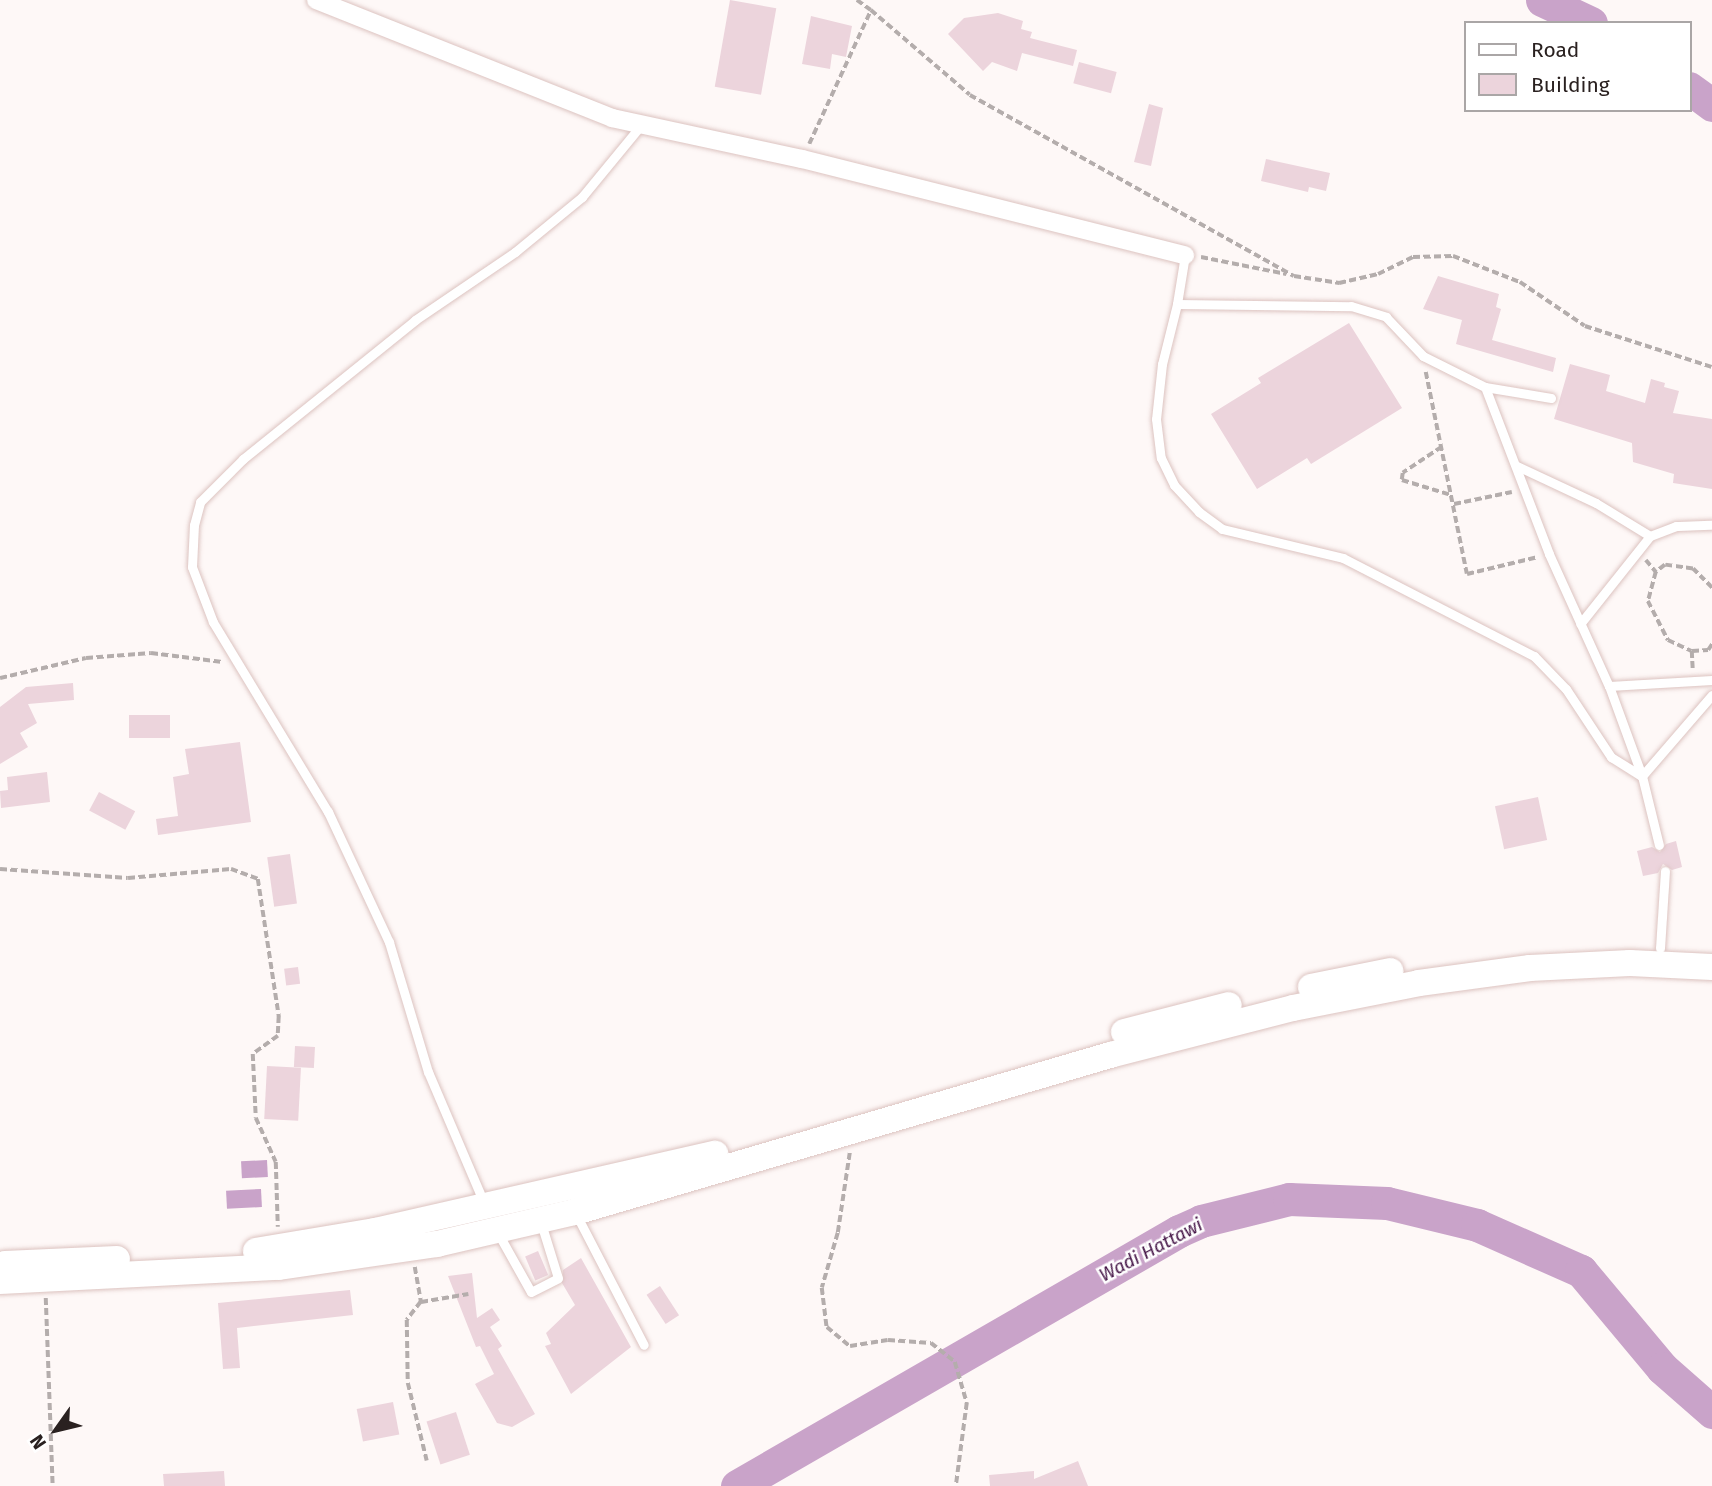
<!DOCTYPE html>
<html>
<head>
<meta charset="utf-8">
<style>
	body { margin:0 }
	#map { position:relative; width:1712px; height:1486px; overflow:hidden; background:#fef8f7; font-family:"Fira Sans",sans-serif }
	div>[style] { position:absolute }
	.water>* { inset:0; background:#c9a3c9; transform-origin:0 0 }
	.river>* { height:33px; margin:-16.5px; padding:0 16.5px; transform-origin:16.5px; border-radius:16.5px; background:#c9a3c9 }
	.building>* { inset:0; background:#ecd4dc; transform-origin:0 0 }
	.path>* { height:3.5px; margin-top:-1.75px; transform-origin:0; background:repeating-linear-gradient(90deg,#b4adac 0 7px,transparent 0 10.5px) }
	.roads { filter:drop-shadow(0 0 2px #dcc3c0) drop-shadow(0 0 2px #dcc3c0) }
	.lane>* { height:9px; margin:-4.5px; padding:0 4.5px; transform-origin:4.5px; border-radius:4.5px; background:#fff }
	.street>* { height:18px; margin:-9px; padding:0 9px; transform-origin:9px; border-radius:9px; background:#fff }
	.secondary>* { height:26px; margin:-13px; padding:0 13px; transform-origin:13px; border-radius:13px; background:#fff }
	span { translate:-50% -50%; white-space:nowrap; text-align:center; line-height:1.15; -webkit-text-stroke:5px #fff; paint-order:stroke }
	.water-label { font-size:19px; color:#451647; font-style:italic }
	.legend { position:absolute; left:1464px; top:21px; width:228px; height:91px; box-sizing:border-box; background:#fff; border:2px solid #aaa6a6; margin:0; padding:9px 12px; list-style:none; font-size:21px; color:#2a2120 }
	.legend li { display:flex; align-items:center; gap:14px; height:35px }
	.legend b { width:35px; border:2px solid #aaa6a6 }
	.north { position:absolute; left:21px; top:1395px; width:70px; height:70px; -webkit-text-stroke:5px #fff; paint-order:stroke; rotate:236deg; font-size:19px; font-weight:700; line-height:28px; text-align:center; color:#2a2120 }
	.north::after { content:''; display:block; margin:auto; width:24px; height:32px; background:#2a2120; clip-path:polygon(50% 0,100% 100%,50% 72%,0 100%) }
</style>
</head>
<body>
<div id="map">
	<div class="water">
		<div style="left:267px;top:1160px;width:17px;height:26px;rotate:87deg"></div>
		<div style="left:261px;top:1189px;width:18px;height:35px;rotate:87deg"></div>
	</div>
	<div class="river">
		<div style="left:1542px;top:0;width:54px;rotate:25.1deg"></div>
		<div style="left:1689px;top:88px;width:29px;rotate:36deg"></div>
		<div style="left:737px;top:1486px;width:510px;rotate:-29.98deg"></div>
		<div style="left:1179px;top:1231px;width:24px;rotate:-24deg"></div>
		<div style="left:1201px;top:1221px;width:91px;rotate:-14deg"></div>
		<div style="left:1289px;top:1199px;width:98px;rotate:2.3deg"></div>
		<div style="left:1387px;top:1203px;width:93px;rotate:13.7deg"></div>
		<div style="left:1477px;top:1225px;width:114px;rotate:23.9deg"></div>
		<div style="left:1581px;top:1271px;width:126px;rotate:50.1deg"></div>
		<div style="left:1662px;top:1368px;width:67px;rotate:41.3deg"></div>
	</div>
	<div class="building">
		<div style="left:730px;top:0;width:47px;height:88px;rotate:10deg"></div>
		<div style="clip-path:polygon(998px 13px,1023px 21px,1021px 29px,1032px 32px,1030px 38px,1077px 50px,1073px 66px,1022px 53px,1017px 71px,992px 62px,983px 71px,948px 34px,964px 18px)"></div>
		<div style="clip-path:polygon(811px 16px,852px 26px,846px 57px,832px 54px,830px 69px,802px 64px)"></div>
		<div style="left:1079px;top:62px;width:39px;height:22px;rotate:15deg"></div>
		<div style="clip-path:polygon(1149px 104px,1163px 108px,1151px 166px,1134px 162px)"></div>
		<div style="clip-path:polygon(1266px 159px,1330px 173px,1326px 191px,1309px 187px,1308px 192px,1261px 181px)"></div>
		<div style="clip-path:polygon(1438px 276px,1499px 294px,1496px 307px,1501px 309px,1492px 340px,1556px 358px,1553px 372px,1456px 344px,1462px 320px,1423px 309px)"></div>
		<div style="clip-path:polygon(1349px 323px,1402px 408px,1311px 464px,1307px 458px,1257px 489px,1211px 414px,1261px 383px,1258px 378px)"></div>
		<div style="clip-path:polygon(1570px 364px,1610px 375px,1606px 391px,1645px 403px,1651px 379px,1665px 383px,1664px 387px,1679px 391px,1673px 413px,1712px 419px,1712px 489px,1673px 483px,1674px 474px,1633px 462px,1632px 443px,1554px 419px)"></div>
		<div style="clip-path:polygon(73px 683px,74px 700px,28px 704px,37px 723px,20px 733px,28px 747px,0 764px,0 707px,26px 687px)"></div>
		<div style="left:170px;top:715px;width:23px;height:41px;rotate:90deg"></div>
		<div style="clip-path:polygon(240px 742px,251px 822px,158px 835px,156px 819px,178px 816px,173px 777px,189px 774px,185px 749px)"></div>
		<div style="clip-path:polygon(47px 772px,50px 802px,1px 808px,0 791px,8px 790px,7px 777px)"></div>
		<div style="left:99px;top:792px;width:41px;height:21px;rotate:28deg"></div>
		<div style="left:1538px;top:797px;width:44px;height:44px;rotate:78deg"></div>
		<div style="clip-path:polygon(1676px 841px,1682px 867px,1672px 870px,1663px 864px,1658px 873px,1643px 876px,1637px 851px,1652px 847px,1660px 852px,1666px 844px)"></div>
		<div style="left:290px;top:854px;width:50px;height:23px;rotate:82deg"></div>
		<div style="left:298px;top:967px;width:17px;height:14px;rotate:83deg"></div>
		<div style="left:295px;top:1046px;width:20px;height:21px;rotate:3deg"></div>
		<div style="left:267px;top:1066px;width:34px;height:53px;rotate:3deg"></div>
		<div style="left:538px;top:1251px;width:26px;height:14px;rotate:67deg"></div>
		<div style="clip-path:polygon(581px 1258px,631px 1347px,571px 1394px,545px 1346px,551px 1344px,546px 1333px,575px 1305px,562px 1283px,563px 1270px)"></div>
		<div style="clip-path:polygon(472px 1273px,477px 1318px,492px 1308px,500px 1320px,490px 1327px,502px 1346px,498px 1349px,535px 1414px,512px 1427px,497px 1423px,475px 1384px,494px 1374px,480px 1346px,476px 1347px,448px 1276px)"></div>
		<div style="left:660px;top:1286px;width:35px;height:16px;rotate:57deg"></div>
		<div style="clip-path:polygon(350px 1290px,353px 1315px,237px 1328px,240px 1368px,223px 1369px,218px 1303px)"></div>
		<div style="left:393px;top:1402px;width:33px;height:37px;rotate:79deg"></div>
		<div style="left:456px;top:1412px;width:45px;height:31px;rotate:72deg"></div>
		<div style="clip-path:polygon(1078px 1461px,1088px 1486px,990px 1486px,989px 1475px,1034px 1471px,1034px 1479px)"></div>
		<div style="clip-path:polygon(224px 1471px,225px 1486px,164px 1486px,163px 1474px)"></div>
	</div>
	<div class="path">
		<div style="left:857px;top:0;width:17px;rotate:36deg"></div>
		<div style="left:809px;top:144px;width:148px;rotate:-65.2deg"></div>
		<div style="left:871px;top:10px;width:130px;rotate:40.6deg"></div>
		<div style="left:970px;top:95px;width:371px;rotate:29.2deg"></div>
		<div style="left:1201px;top:257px;width:87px;rotate:11.3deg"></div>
		<div style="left:1294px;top:276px;width:46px;rotate:8.8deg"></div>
		<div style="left:1339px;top:283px;width:40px;rotate:-13deg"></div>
		<div style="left:1378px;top:274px;width:39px;rotate:-26deg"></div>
		<div style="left:1413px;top:257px;width:40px;rotate:-1.4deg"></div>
		<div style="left:1453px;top:256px;width:72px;rotate:21.2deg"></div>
		<div style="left:1520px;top:282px;width:78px;rotate:34.1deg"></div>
		<div style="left:1585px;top:326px;width:133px;rotate:17.9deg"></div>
		<div style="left:1426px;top:372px;width:206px;rotate:78.5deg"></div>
		<div style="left:1467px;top:574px;width:73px;rotate:-13.5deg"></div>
		<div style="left:1442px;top:447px;width:47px;rotate:146.3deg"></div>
		<div style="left:1403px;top:473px;width:7px;rotate:98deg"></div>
		<div style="left:1402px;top:480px;width:51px;rotate:17deg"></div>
		<div style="left:1454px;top:504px;width:59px;rotate:-11.7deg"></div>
		<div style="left:1646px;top:560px;width:16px;rotate:50deg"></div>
		<div style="left:1712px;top:588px;width:27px;rotate:-135deg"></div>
		<div style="left:1693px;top:569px;width:28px;rotate:-172deg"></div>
		<div style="left:1665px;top:565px;width:11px;rotate:142deg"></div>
		<div style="left:1656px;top:572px;width:30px;rotate:105deg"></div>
		<div style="left:1648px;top:601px;width:44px;rotate:62.9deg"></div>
		<div style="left:1668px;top:640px;width:26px;rotate:25deg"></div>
		<div style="left:1692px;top:651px;width:16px;rotate:-4deg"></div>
		<div style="left:1708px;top:650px;width:7px;rotate:-56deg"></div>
		<div style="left:1692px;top:651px;width:18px;rotate:87deg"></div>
		<div style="left:0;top:678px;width:88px;rotate:-13.1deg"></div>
		<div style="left:86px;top:658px;width:65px;rotate:-4.4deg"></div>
		<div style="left:151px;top:653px;width:72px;rotate:7.2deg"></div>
		<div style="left:0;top:869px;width:128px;rotate:4deg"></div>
		<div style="left:128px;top:878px;width:103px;rotate:-5deg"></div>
		<div style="left:231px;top:869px;width:29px;rotate:20deg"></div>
		<div style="left:258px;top:879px;width:139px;rotate:81.3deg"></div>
		<div style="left:279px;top:1016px;width:20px;rotate:93deg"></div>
		<div style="left:278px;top:1036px;width:31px;rotate:144deg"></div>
		<div style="left:253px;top:1054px;width:64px;rotate:87.3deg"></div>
		<div style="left:256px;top:1118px;width:48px;rotate:65.6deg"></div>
		<div style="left:276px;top:1162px;width:65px;rotate:88.2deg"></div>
		<div style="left:850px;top:1153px;width:81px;rotate:98.5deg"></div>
		<div style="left:838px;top:1233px;width:57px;rotate:106.2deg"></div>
		<div style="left:822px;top:1288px;width:39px;rotate:83deg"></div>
		<div style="left:827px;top:1327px;width:30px;rotate:40deg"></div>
		<div style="left:850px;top:1346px;width:38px;rotate:-9deg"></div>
		<div style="left:888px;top:1340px;width:43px;rotate:4deg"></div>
		<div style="left:931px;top:1343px;width:31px;rotate:38deg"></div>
		<div style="left:955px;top:1362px;width:43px;rotate:73.7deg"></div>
		<div style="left:967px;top:1403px;width:84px;rotate:97.5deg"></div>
		<div style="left:415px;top:1267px;width:36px;rotate:80deg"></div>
		<div style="left:421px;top:1302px;width:23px;rotate:128deg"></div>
		<div style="left:407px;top:1320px;width:63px;rotate:89.1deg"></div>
		<div style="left:408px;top:1383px;width:80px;rotate:76.3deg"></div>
		<div style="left:46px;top:1298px;width:188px;rotate:87.9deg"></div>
		<div style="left:421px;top:1302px;width:48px;rotate:-9.7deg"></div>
	</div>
	<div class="roads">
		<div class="lane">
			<div style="left:1185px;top:255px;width:50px;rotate:99.3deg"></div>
			<div style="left:1177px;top:304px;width:174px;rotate:0.7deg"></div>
			<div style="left:1351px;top:306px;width:37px;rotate:17deg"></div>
			<div style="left:1386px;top:317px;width:54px;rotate:46.5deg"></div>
			<div style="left:1423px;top:356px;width:69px;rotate:26.6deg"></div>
			<div style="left:1485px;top:387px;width:179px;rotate:69deg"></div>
			<div style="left:1549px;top:554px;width:145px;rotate:65.6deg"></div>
			<div style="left:1609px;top:686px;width:96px;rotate:69.9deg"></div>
			<div style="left:1642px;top:776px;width:71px;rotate:76.2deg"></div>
			<div style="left:1177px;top:304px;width:62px;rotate:104deg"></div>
			<div style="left:1162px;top:364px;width:55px;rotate:96.2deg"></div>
			<div style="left:1156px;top:419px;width:39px;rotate:83deg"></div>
			<div style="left:1161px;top:458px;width:30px;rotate:64deg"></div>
			<div style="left:1174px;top:485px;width:37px;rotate:47deg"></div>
			<div style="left:1199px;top:512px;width:29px;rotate:36deg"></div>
			<div style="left:1222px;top:529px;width:124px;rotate:13.5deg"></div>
			<div style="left:1343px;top:558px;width:215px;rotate:27.2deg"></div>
			<div style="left:1534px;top:656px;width:46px;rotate:45.9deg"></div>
			<div style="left:1566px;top:689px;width:82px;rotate:56.5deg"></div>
			<div style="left:1611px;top:757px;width:36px;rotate:32deg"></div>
			<div style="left:1642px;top:776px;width:107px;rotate:-49.2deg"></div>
			<div style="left:1485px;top:387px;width:67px;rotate:9.5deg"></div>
			<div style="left:1517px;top:466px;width:87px;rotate:25.1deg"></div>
			<div style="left:1596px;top:503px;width:63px;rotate:31.4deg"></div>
			<div style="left:1650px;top:536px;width:112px;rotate:128.5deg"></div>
			<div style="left:1650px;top:536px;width:28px;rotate:-21deg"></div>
			<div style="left:1676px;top:526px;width:36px;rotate:-2deg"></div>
			<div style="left:1609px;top:686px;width:103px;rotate:-3.3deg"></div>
			<div style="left:1660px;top:948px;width:77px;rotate:-86.3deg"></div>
			<div style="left:484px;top:1203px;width:142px;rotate:-113.1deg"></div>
			<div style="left:428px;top:1072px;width:136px;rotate:-106.7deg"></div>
			<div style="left:389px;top:942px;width:144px;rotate:-115.1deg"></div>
			<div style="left:328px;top:812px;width:222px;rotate:-121.2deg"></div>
			<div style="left:213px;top:622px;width:59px;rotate:-110.9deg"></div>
			<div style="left:192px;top:567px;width:42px;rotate:-87.3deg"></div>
			<div style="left:194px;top:525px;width:24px;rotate:-75deg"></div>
			<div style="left:200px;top:502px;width:61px;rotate:-45deg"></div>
			<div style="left:243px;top:459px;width:221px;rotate:-38.9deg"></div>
			<div style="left:415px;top:320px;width:121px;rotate:-34.2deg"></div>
			<div style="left:515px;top:252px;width:87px;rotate:-39.4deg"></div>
			<div style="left:582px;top:197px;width:94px;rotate:-50.6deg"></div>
			<div style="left:577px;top:1216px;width:145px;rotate:62.6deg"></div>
			<div style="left:499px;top:1235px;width:65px;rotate:60.7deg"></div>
			<div style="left:531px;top:1292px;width:30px;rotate:-27deg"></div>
			<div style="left:558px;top:1278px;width:58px;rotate:-107.2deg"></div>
		</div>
		<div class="street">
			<div style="left:316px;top:0;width:319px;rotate:21.7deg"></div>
			<div style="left:612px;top:118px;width:194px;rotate:12.2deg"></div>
			<div style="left:802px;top:159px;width:395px;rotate:14.1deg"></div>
		</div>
		<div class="secondary">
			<div style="left:1311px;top:987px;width:81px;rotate:-11.4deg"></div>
			<div style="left:1124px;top:1032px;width:108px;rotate:-14.4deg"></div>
			<div style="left:256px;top:1251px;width:121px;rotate:-9.5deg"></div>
			<div style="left:375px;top:1231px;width:349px;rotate:-12.8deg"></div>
			<div style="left:5px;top:1264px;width:112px;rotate:-2.6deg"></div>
			<div style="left:0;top:1281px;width:279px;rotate:-2.9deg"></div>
			<div style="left:279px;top:1267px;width:160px;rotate:-8.3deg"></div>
			<div style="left:437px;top:1244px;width:142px;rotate:-13.1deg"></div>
			<div style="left:575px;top:1212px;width:558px;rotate:-16.35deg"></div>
			<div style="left:1110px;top:1055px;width:189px;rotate:-14.4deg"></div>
			<div style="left:1293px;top:1008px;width:128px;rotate:-11.2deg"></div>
			<div style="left:1419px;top:983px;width:112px;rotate:-7.7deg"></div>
			<div style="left:1530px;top:968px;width:100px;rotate:-2.9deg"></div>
			<div style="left:1630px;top:963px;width:82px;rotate:2.8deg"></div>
		</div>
	</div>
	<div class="water-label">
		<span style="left:1151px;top:1250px;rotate:-28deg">Wadi Hattawi</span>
	</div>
	<ul class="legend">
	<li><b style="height:9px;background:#fff"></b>Road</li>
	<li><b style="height:19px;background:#ecd4dc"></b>Building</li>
	</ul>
	<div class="north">N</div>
</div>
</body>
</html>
